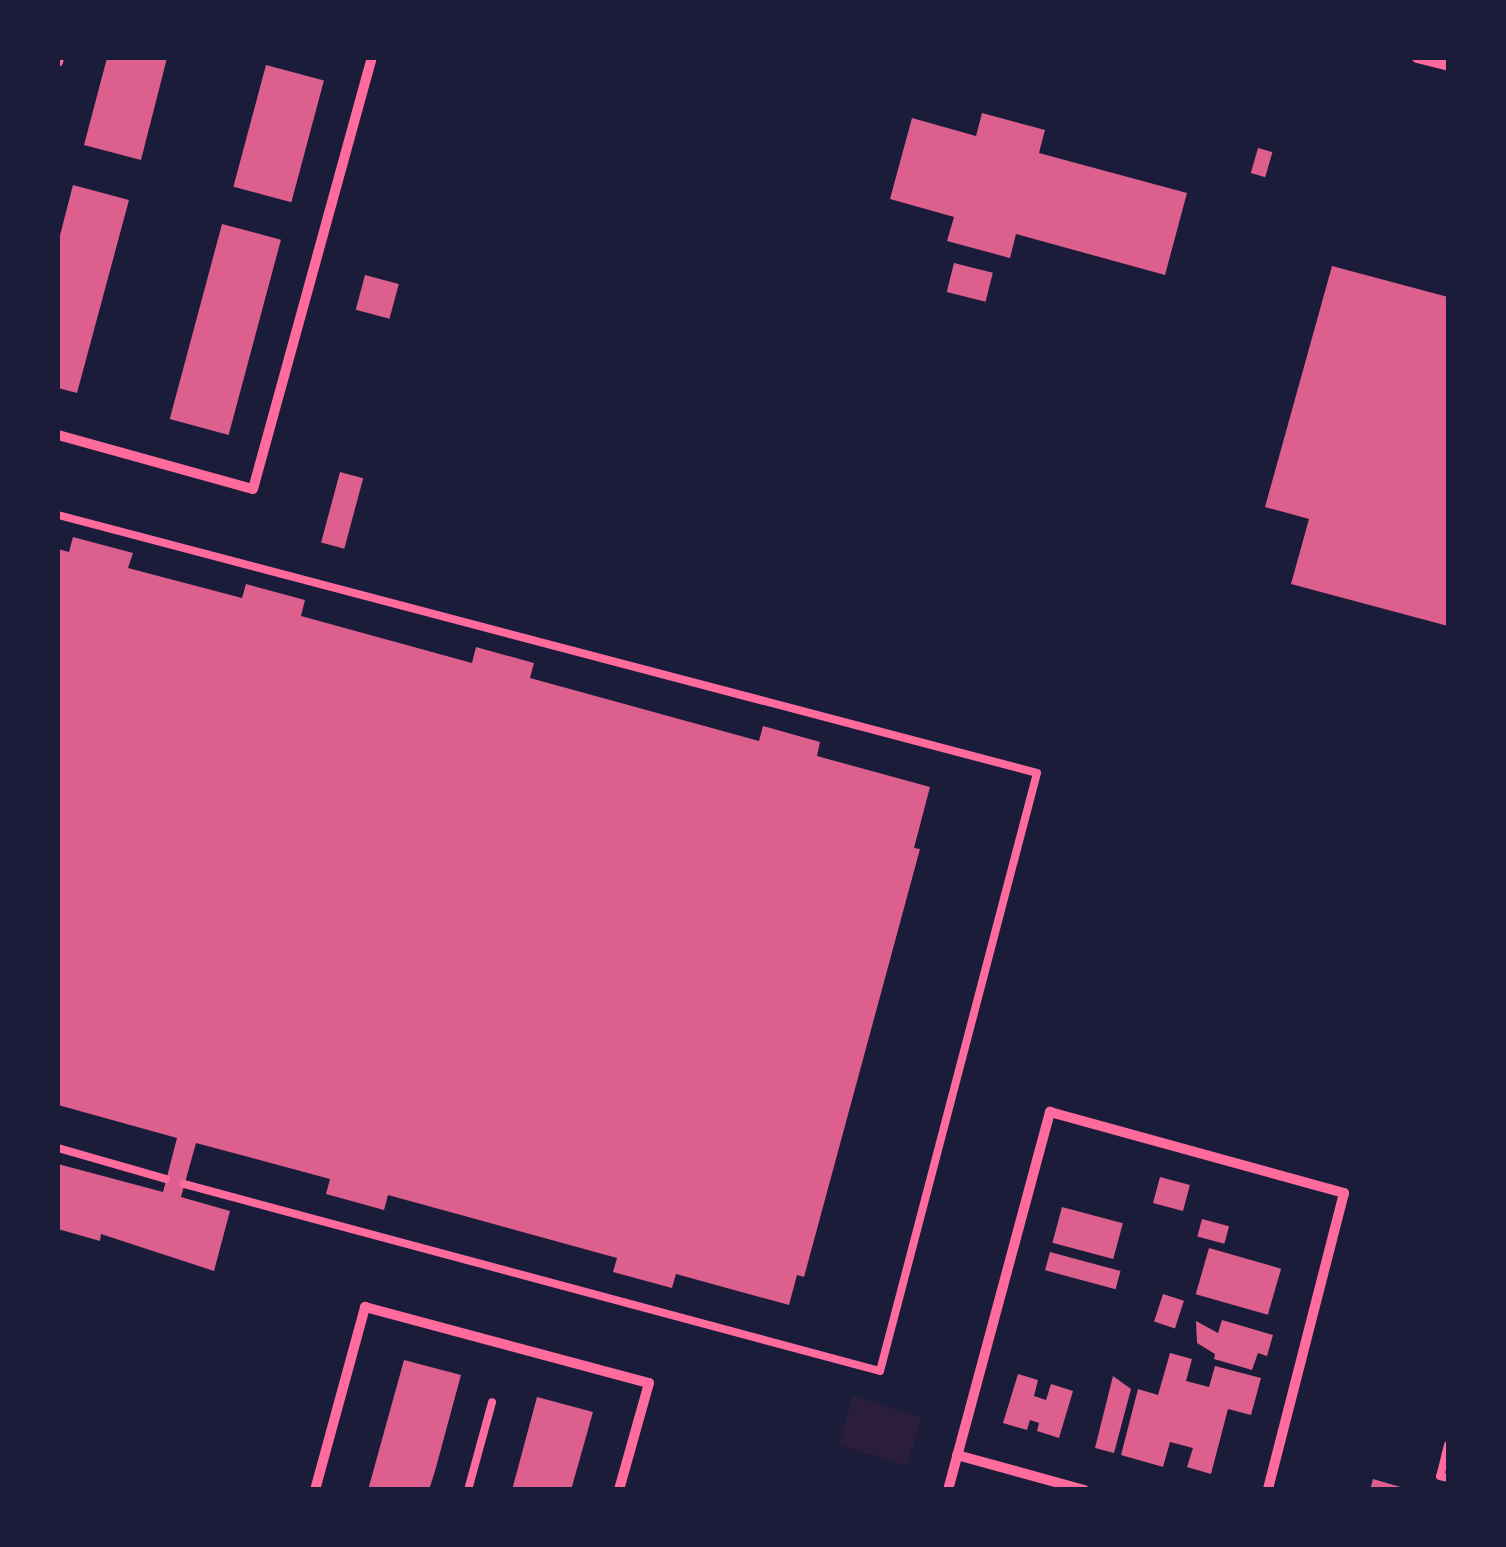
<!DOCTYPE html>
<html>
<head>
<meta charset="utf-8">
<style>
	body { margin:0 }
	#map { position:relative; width:1506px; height:1547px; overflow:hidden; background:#1b1b3a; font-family:Inter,sans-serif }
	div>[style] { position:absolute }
	.green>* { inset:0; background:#2a1e3b; transform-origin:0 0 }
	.building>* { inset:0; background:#dd5f8e; transform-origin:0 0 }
	.service>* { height:8px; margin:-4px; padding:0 4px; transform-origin:4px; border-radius:4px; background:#ff6b9d }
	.minor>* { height:10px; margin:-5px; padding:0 5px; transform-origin:5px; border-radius:5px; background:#ff6b9d }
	span { translate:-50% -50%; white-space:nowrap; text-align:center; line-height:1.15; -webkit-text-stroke:9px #1b1b3a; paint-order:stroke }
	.frame { position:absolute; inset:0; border:60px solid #1b1b3a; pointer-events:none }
</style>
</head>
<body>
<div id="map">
	<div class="green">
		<div style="left:853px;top:1396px;width:72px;height:51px;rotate:17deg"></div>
	</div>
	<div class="building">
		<div style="clip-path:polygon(107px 58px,167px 58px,141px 160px,84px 145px)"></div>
		<div style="left:266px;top:65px;width:60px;height:126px;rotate:15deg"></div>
		<div style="clip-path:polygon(982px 113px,1045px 130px,1039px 153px,1187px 193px,1165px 275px,1016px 234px,1010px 258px,947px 241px,954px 217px,890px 199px,912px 118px,976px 136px)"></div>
		<div style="left:1258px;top:148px;width:15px;height:26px;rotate:16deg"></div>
		<div style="clip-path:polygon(73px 185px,129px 200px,77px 393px,58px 388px,58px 243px)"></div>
		<div style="left:222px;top:224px;width:61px;height:202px;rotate:15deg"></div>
		<div style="left:954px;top:263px;width:40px;height:30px;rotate:14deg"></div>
		<div style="clip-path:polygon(1332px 266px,1448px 297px,1448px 626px,1291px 584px,1309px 519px,1265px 507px)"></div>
		<div style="left:365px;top:275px;width:35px;height:36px;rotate:15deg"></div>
		<div style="left:340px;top:472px;width:24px;height:73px;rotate:15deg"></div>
		<div style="clip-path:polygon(73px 537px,133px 553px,128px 568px,242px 598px,246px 584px,305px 600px,301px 616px,472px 663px,476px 647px,534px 663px,530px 678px,759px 741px,763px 726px,820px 742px,817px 756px,930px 787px,914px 848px,920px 849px,804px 1277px,797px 1275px,789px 1305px,676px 1274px,672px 1288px,613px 1272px,617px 1258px,388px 1195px,384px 1210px,326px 1194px,330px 1179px,196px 1143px,181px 1197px,230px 1211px,214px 1271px,101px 1234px,100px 1241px,58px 1229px,58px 1164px,163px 1192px,177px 1138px,58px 1105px,58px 549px,69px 552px)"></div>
		<div style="left:1160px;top:1177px;width:31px;height:27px;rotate:15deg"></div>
		<div style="left:1062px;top:1207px;width:63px;height:37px;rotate:15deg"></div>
		<div style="left:1202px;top:1219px;width:28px;height:18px;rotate:15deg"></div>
		<div style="left:1209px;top:1248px;width:75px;height:48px;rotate:16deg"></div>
		<div style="left:1050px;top:1252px;width:73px;height:19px;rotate:15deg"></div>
		<div style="left:1163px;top:1294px;width:22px;height:29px;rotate:18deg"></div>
		<div style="clip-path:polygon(1222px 1320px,1273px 1335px,1267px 1356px,1258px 1353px,1252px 1370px,1214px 1359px,1215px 1354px,1197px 1343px,1196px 1321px,1218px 1333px)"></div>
		<div style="clip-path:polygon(1170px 1353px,1192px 1359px,1186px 1381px,1209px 1387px,1215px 1366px,1261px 1378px,1251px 1415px,1228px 1409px,1211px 1474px,1187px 1467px,1193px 1448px,1170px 1442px,1163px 1467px,1121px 1455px,1138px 1389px,1158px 1395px)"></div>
		<div style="clip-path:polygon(404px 1360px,461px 1375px,435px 1471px,429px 1490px,368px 1490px)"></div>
		<div style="clip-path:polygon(1018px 1374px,1038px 1380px,1034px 1396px,1046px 1400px,1051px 1384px,1073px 1391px,1059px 1438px,1037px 1431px,1039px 1423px,1030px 1420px,1027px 1430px,1003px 1423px)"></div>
		<div style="clip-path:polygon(1113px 1376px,1131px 1389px,1114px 1453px,1095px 1448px)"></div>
		<div style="clip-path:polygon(537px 1397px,593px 1412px,571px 1490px,512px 1490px)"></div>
		<div style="clip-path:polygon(1373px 1479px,1404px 1488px,1404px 1490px,1370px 1490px)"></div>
	</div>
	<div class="service">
		<div style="left:58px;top:515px;width:1012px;rotate:14.76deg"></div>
		<div style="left:1037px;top:773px;width:618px;rotate:104.71deg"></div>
		<div style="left:880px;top:1371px;width:721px;rotate:-164.96deg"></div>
		<div style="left:58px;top:1148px;width:112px;rotate:16deg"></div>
		<div style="left:1448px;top:1445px;width:32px;rotate:104deg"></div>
		<div style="left:1440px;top:1476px;width:8px;rotate:14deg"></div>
		<div style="left:468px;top:1490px;width:91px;rotate:-74.7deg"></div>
	</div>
	<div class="minor">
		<div style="left:1417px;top:58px;width:32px;rotate:14deg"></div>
		<div style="left:58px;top:62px;width:4px;rotate:-76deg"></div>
		<div style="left:58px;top:435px;width:202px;rotate:15.5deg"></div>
		<div style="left:253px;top:489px;width:447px;rotate:-74.6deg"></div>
		<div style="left:957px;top:1455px;width:132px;rotate:15.4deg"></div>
		<div style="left:315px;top:1490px;width:190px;rotate:-74.7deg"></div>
		<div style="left:365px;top:1307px;width:294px;rotate:15deg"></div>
		<div style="left:649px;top:1383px;width:111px;rotate:105.7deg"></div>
		<div style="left:948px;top:1490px;width:392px;rotate:-74.9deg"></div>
		<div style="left:1050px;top:1112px;width:305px;rotate:15.4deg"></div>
		<div style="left:1344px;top:1193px;width:307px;rotate:104.4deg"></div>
	</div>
	<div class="frame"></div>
</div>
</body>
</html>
